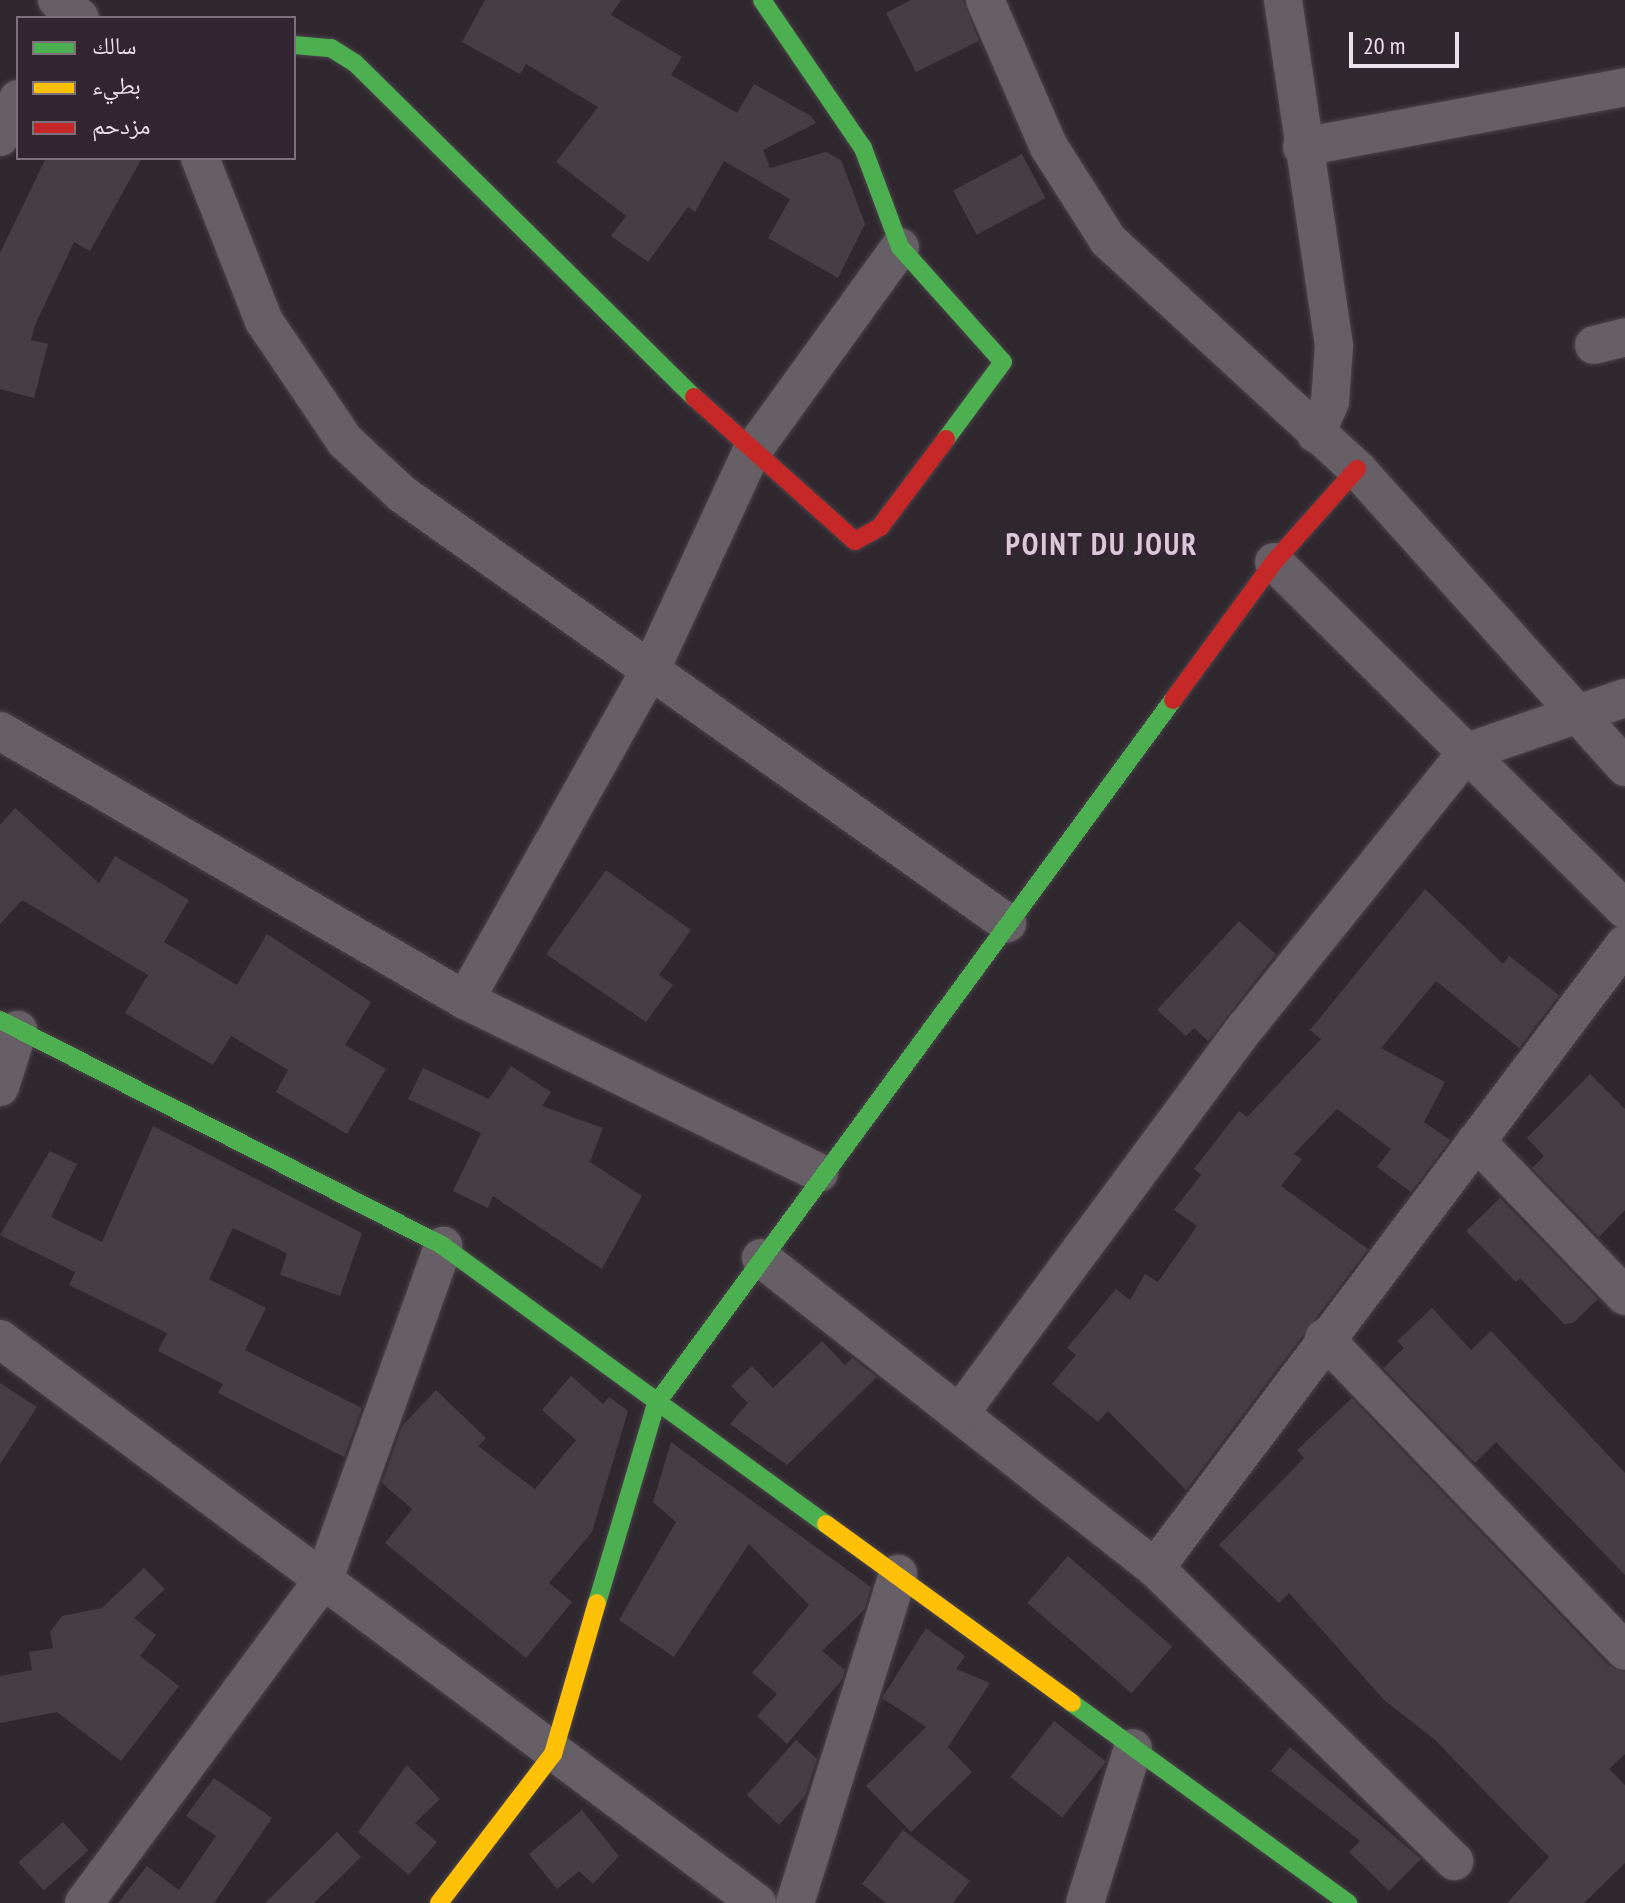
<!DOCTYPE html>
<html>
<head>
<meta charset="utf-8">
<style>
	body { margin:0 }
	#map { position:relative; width:1625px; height:1903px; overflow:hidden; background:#30282f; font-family:"PT Sans Narrow","Noto Naskh Arabic",sans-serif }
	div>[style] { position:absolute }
	.building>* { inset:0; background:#453f45; transform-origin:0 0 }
	.roads { filter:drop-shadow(0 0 2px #4a4349) drop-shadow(0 0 2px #4a4349) }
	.street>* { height:38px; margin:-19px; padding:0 19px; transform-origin:19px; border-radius:19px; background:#665f65 }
	.fast>* { height:18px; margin:-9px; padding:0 9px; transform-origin:9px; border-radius:9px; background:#4caf50 }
	.slow>* { height:18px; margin:-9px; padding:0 9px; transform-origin:9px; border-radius:9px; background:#ffc107 }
	.jam>* { height:18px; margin:-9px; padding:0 9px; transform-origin:9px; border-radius:9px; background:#c62828 }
	span { translate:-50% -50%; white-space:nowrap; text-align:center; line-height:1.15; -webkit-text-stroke:8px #332531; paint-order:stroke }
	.district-label { font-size:30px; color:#dbc8d9; font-weight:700; letter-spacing:2px }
	.legend { position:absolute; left:16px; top:16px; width:280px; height:144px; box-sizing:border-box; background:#332531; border:2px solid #7d717b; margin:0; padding:10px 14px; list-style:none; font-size:24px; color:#ece2eb }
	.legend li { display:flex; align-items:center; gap:16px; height:40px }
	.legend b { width:40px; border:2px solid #7d717b }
	.scale { position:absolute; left:1349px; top:32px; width:110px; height:36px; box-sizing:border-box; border:4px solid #ece2eb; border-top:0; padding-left:10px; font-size:24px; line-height:28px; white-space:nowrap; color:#ece2eb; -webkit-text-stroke:6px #332531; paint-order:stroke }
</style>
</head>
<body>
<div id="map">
	<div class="building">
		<div style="clip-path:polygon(485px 0,621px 0,611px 15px,682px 57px,671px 75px,737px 113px,754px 84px,811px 116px,816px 123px,763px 150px,770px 168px,826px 152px,841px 160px,865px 224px,838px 278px,768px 238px,790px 199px,724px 161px,695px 212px,688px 207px,648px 262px,611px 236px,626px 216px,556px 162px,598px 107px,526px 64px,520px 74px,462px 42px)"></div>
		<div style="clip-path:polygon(911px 0,963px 0,979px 41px,916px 72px,886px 13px)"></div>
		<div style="left:1022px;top:154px;width:50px;height:78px;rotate:62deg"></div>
		<div style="clip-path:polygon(46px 158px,142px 158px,90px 251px,74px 242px,35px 325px,31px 340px,48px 344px,34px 398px,0 389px,0 253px)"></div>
		<div style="clip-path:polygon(15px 808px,99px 883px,115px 856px,189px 900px,164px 942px,237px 985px,267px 934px,371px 1002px,345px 1045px,386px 1069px,347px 1134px,276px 1092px,288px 1070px,231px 1036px,213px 1065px,125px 1013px,148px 975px,22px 900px,0 924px,0 825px)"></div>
		<div style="clip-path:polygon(606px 870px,691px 930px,659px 975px,673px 985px,646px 1022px,546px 954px)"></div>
		<div style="clip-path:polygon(1425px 889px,1503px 964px,1509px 956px,1559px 995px,1519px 1048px,1436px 981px,1381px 1048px,1445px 1082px,1424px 1122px,1450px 1140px,1411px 1192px,1377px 1167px,1391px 1149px,1337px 1109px,1294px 1154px,1302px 1159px,1281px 1186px,1368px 1249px,1186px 1490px,1108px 1411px,1098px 1422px,1052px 1384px,1076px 1355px,1067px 1348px,1116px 1289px,1130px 1300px,1145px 1274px,1158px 1282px,1197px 1226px,1174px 1210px,1201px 1175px,1194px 1169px,1239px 1111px,1247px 1117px,1321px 1039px,1310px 1030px)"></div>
		<div style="clip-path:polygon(1239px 921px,1276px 954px,1208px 1041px,1194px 1028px,1186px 1036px,1157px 1010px)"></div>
		<div style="clip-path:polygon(511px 1066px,551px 1092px,542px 1106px,603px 1128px,590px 1162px,642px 1196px,602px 1269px,493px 1196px,488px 1208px,453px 1191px,481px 1133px,408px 1099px,423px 1068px,489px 1099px)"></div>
		<div style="clip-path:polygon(1590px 1074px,1625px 1109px,1625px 1210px,1599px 1237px,1532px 1168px,1544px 1156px,1527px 1138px)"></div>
		<div style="clip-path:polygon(153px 1126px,362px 1233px,340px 1296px,280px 1275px,287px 1253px,233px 1228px,209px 1279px,266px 1308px,245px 1350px,362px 1408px,344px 1457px,218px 1393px,223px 1384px,158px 1351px,167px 1333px,69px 1285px,75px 1272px,0 1235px,50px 1151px,77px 1164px,51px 1217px,102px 1242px)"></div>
		<div style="clip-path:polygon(1500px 1198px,1598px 1299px,1573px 1323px,1564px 1324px,1520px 1278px,1516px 1282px,1466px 1231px)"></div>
		<div style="clip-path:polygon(1432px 1308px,1471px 1350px,1491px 1331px,1625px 1473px,1625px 1575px,1496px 1442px,1475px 1463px,1383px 1368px,1404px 1348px,1397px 1341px)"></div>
		<div style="clip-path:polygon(822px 1341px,845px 1365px,852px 1358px,877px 1377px,787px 1465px,730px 1424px,748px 1403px,731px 1386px,752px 1366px,773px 1388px)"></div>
		<div style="clip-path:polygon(571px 1376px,603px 1404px,609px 1397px,628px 1411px,592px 1532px,549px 1583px,572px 1602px,526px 1658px,385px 1543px,412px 1509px,382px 1483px,402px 1426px,436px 1390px,486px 1438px,478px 1446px,535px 1489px,576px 1440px,542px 1410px)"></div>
		<div style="clip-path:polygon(0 1383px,37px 1407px,0 1464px)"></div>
		<div style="clip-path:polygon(1352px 1398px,1609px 1666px,1625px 1672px,1625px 1754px,1609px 1769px,1625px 1785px,1625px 1863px,1584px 1903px,1507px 1903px,1549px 1857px,1434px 1739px,1384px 1700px,1289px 1593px,1279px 1603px,1219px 1545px,1304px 1458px,1297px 1450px)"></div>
		<div style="clip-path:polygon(671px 1442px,871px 1587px,864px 1610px,822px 1651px,845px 1670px,841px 1681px,787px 1744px,757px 1716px,777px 1694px,752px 1673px,809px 1605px,749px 1544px,674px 1657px,619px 1620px,676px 1522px,653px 1502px)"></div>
		<div style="left:1068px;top:1556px;width:138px;height:62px;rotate:41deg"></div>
		<div style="clip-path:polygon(144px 1568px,165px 1589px,134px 1618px,156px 1635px,140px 1656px,179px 1686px,121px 1761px,57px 1712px,0 1723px,0 1676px,32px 1670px,29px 1652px,53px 1648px,50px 1632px,62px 1616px,102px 1608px)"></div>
		<div style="clip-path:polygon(926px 1628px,965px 1656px,956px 1669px,990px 1683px,948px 1747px,972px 1772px,911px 1832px,866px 1786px,926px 1727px,882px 1698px)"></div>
		<div style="left:1054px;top:1721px;width:66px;height:71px;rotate:38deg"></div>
		<div style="clip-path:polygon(796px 1740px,817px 1759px,805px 1796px,779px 1825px,747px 1795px)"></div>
		<div style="clip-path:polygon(1290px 1747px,1421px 1859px,1389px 1891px,1349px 1852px,1360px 1841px,1271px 1771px)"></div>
		<div style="clip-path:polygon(407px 1765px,440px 1799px,415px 1823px,437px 1842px,409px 1875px,358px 1832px)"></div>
		<div style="clip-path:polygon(214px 1778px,272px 1818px,214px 1903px,118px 1903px,147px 1866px,179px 1890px,216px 1836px,186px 1816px)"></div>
		<div style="clip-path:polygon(582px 1810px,619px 1856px,593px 1884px,579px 1871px,557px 1889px,529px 1854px)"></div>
		<div style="left:63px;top:1822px;width:38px;height:60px;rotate:48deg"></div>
		<div style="clip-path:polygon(903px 1830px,970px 1881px,953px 1903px,886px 1903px,862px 1884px)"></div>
		<div style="clip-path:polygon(337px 1832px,361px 1857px,314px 1903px,265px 1903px)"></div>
	</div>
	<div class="roads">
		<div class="street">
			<div style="left:57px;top:0;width:29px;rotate:38deg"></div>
			<div style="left:985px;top:0;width:160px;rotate:66.5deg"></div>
			<div style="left:1049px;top:147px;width:110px;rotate:57.6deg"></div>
			<div style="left:1108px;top:240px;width:338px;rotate:42.6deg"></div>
			<div style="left:1357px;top:469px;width:401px;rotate:48deg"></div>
			<div style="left:1283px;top:0;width:350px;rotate:81.6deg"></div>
			<div style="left:1334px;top:346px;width:56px;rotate:94.1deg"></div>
			<div style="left:1330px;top:402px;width:35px;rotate:114deg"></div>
			<div style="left:0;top:137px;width:42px;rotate:-64.7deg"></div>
			<div style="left:1302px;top:147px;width:329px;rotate:-10.5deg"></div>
			<div style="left:200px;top:158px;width:175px;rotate:68.6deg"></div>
			<div style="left:264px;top:321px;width:145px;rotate:56deg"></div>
			<div style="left:345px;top:441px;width:78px;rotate:42.9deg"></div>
			<div style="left:402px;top:494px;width:742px;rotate:35.34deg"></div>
			<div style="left:1594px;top:345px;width:32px;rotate:-14deg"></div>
			<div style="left:1274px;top:562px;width:494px;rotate:44.7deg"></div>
			<div style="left:0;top:731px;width:537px;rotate:30.05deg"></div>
			<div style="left:465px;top:1000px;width:394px;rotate:26deg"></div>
			<div style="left:465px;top:1000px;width:380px;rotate:-60.7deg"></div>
			<div style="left:651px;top:669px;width:238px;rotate:-65.2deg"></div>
			<div style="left:751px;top:453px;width:254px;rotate:-54.1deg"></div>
			<div style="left:0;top:1087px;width:60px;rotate:-72.5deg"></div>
			<div style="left:1476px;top:1141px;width:215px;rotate:46.1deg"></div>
			<div style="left:761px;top:1258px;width:501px;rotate:38.2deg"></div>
			<div style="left:1155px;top:1568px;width:419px;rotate:44.4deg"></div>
			<div style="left:1324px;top:1338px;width:434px;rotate:46.1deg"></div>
			<div style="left:0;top:1339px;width:944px;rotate:36.69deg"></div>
			<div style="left:960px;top:1413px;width:480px;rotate:-53.5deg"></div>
			<div style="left:1246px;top:1027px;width:353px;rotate:-51.2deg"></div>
			<div style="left:1467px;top:752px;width:167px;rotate:-18.9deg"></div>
			<div style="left:1155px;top:1568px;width:781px;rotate:-53.01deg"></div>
			<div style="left:84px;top:1903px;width:403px;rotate:-53.5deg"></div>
			<div style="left:324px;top:1579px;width:354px;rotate:-70.3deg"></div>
			<div style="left:795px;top:1903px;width:345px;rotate:-72.6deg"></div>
			<div style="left:1085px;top:1903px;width:162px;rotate:-72.8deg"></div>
		</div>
		<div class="fast">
			<div style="left:762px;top:0;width:179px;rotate:55.7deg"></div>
			<div style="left:863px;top:148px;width:106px;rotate:69.5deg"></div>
			<div style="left:900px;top:247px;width:154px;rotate:48.2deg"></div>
			<div style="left:1003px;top:362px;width:96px;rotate:126.5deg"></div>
			<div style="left:294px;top:45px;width:37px;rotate:5deg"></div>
			<div style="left:331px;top:48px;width:28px;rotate:32deg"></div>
			<div style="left:355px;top:63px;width:476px;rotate:44.6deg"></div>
			<div style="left:0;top:1020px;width:497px;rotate:27deg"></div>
			<div style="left:443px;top:1246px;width:473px;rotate:36deg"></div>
			<div style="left:597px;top:1603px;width:208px;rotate:-73.5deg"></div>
			<div style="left:656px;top:1404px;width:873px;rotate:-53.71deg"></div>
			<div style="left:1072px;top:1703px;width:341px;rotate:35.9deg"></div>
		</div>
		<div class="slow">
			<div style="left:826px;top:1524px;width:304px;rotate:36deg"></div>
			<div style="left:439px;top:1903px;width:188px;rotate:-52.6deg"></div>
			<div style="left:553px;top:1754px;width:157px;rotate:-73.8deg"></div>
		</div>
		<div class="jam">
			<div style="left:694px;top:397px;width:216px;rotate:41.8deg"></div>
			<div style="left:855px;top:541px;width:29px;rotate:-29deg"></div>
			<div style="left:880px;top:527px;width:110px;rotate:-53.1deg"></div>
			<div style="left:1173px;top:700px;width:171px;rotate:-53.8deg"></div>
			<div style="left:1274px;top:562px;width:125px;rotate:-48.3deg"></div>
		</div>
	</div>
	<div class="district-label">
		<span style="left:1102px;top:544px">POINT DU JOUR</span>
	</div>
	<ul class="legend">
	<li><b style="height:10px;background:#4caf50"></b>سالك</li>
	<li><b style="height:10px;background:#ffc107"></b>بطيء</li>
	<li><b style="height:10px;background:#c62828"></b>مزدحم</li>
	</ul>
	<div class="scale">20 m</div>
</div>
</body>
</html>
